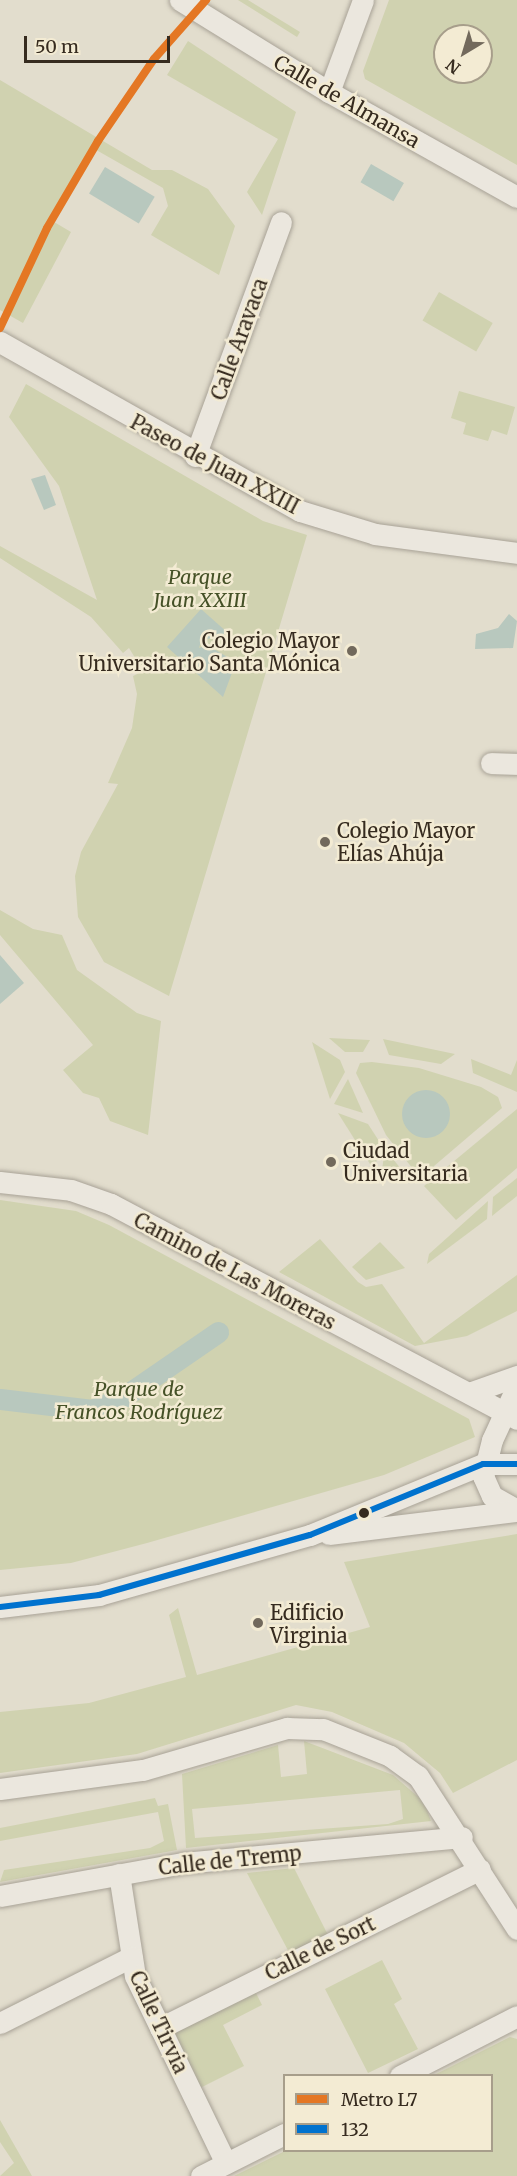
<!DOCTYPE html>
<html>
<head>
<meta charset="utf-8">
<style>
	body { margin:0 }
	#map { position:relative; width:517px; height:2176px; overflow:hidden; background:#e2ddcd; font-family:Merriweather,serif }
	div>[style] { position:absolute }
	.green>* { inset:0; background:#d0d2b0; transform-origin:0 0 }
	.water>* { inset:0; background:#b8c8be; transform-origin:0 0 }
	.round { border-radius:50% }
	.canal>* { height:21px; margin:-10.5px; padding:0 10.5px; transform-origin:10.5px; border-radius:10.5px; background:#b8c8be }
	.roads { filter:drop-shadow(0 0 2px #a8a296) drop-shadow(0 0 2px #a8a296) }
	.minor>* { height:21px; margin:-10.5px; padding:0 10.5px; transform-origin:10.5px; border-radius:10.5px; background:#ebe7de }
	.bus-1>* { height:6px; margin:-3px; padding:0 3px; transform-origin:3px; border-radius:3px; background:#0072ce }
	.metro-1>* { height:8px; margin:-4px; padding:0 4px; transform-origin:4px; border-radius:4px; background:#e47724 }
	.dots>* { width:16px; height:16px; translate:-50% -50%; box-sizing:border-box; border:3px solid #f3ebd3; border-radius:50% }
	span { translate:-50% -50%; white-space:nowrap; text-align:center; line-height:1.15; -webkit-text-stroke:5px #f3ebd3; paint-order:stroke }
	.street-label { font-size:20px; color:#362b1f }
	.park-label { font-size:20px; color:#455127; font-style:italic }
	.poi-label { font-size:20px; color:#362b1f }
	.right { translate:-100% -50%; text-align:right }
	.left { translate:0 -50%; text-align:left }
	.legend { position:absolute; left:283px; top:2074px; width:210px; height:78px; box-sizing:border-box; background:#f3ebd3; border:2px solid #a79e8b; margin:0; padding:8px 10px; list-style:none; font-size:18px; color:#362b1f }
	.legend li { display:flex; align-items:center; gap:12px; height:30px }
	.legend b { width:30px; border:2px solid #a79e8b }
	.north { position:absolute; left:433px; top:24px; width:60px; height:60px; box-sizing:border-box; background:#f3ebd3; border:2px solid #a79e8b; border-radius:50%; rotate:218deg; font-size:16px; font-weight:700; line-height:24px; text-align:center; color:#362b1f }
	.north::after { content:''; display:block; margin:auto; width:21px; height:27px; background:#72695c; clip-path:polygon(50% 0,100% 100%,50% 72%,0 100%) }
	.scale { position:absolute; left:24px; top:36px; width:146px; height:27px; box-sizing:border-box; border:3px solid #362b1f; border-top:0; padding-left:8px; font-size:18px; line-height:21px; white-space:nowrap; color:#362b1f; -webkit-text-stroke:4px #f3ebd3; paint-order:stroke }
</style>
</head>
<body>
<div id="map">
	<div class="green">
		<div style="clip-path:polygon(238px 0,248px 0,300px 32px,297px 37px)"></div>
		<div style="clip-path:polygon(evenodd,389px 0,517px 0,517px 165px,365px 79px,363px 71px,389px 0,445px 36px,481px 36px,481px 72px,445px 72px,445px 36px)"></div>
		<div style="clip-path:polygon(188px 41px,296px 112px,262px 215px,247px 192px,278px 139px,167px 75px)"></div>
		<div style="clip-path:polygon(0 80px,152px 170px,172px 170px,208px 189px,235px 226px,219px 275px,151px 235px,168px 206px,163px 188px,91px 147px,49px 219px,71px 232px,23px 323px,0 310px)"></div>
		<div style="left:439px;top:292px;width:62px;height:33px;rotate:30deg"></div>
		<div style="clip-path:polygon(26px 384px,263px 521px,307px 535px,169px 996px,104px 962px,78px 917px,75px 876px,81px 852px,118px 784px,108px 783px,132px 728px,137px 694px,133px 676px,143px 671px,129px 648px,123px 653px,91px 617px,0 558px,0 546px,97px 600px,59px 486px,9px 417px)"></div>
		<div style="clip-path:polygon(459px 391px,515px 407px,507px 435px,492px 430px,488px 441px,463px 434px,466px 423px,451px 418px)"></div>
		<div style="clip-path:polygon(0 910px,33px 929px,62px 935px,77px 970px,137px 1013px,161px 1021px,148px 1135px,110px 1121px,99px 1098px,83px 1093px,63px 1070px,93px 1045px,0 935px)"></div>
		<div style="clip-path:polygon(329px 1038px,370px 1040px,363px 1052px,345px 1052px)"></div>
		<div style="clip-path:polygon(383px 1039px,455px 1054px,441px 1064px,389px 1055px)"></div>
		<div style="clip-path:polygon(312px 1042px,340px 1060px,345px 1072px,330px 1099px)"></div>
		<div style="clip-path:polygon(471px 1059px,511px 1075px,517px 1060px,517px 1092px,473px 1073px)"></div>
		<div style="clip-path:polygon(372px 1062px,419px 1068px,481px 1087px,498px 1097px,502px 1108px,427px 1172px,413px 1169px,386px 1135px,356px 1073px,360px 1063px)"></div>
		<div style="clip-path:polygon(348px 1079px,363px 1113px,334px 1104px)"></div>
		<div style="clip-path:polygon(517px 1109px,517px 1168px,456px 1220px,424px 1186px)"></div>
		<div style="clip-path:polygon(338px 1113px,368px 1124px,379px 1141px,375px 1172px)"></div>
		<div style="clip-path:polygon(385px 1149px,409px 1179px,381px 1177px)"></div>
		<div style="clip-path:polygon(517px 1178px,517px 1196px,492px 1216px,493px 1197px)"></div>
		<div style="clip-path:polygon(0 1200px,76px 1211px,109px 1225px,469px 1419px,475px 1437px,384px 1475px,147px 1543px,71px 1563px,0 1570px)"></div>
		<div style="clip-path:polygon(488px 1201px,487px 1219px,427px 1264px,429px 1254px)"></div>
		<div style="clip-path:polygon(320px 1239px,358px 1282px,366px 1287px,382px 1284px,424px 1343px,517px 1275px,517px 1311px,467px 1336px,415px 1346px,279px 1272px)"></div>
		<div style="clip-path:polygon(380px 1242px,405px 1268px,366px 1280px,352px 1267px)"></div>
		<div style="clip-path:polygon(517px 1534px,517px 1760px,453px 1793px,440px 1773px,404px 1743px,332px 1712px,296px 1705px,137px 1754px,0 1773px,0 1712px,89px 1703px,186px 1677px,169px 1615px,178px 1608px,197px 1675px,370px 1627px,344px 1562px)"></div>
		<div style="clip-path:polygon(evenodd,304px 1741px,393px 1775px,424px 1802px,431px 1821px,186px 1848px,182px 1774px,278px 1745px,281px 1777px,307px 1774px,304px 1741px,400px 1790px,403px 1819px,388px 1824px,195px 1838px,192px 1809px,400px 1790px)"></div>
		<div style="clip-path:polygon(155px 1798px,158px 1806px,168px 1804px,177px 1850px,0 1882px,4px 1870px,150px 1848px,164px 1841px,158px 1812px,0 1841px,0 1828px)"></div>
		<div style="clip-path:polygon(294px 1868px,328px 1935px,290px 1954px,247px 1873px)"></div>
		<div style="clip-path:polygon(382px 1960px,402px 1999px,394px 2004px,418px 2049px,368px 2073px,325px 1989px)"></div>
		<div style="clip-path:polygon(255px 1991px,262px 2005px,223px 2025px,244px 2066px,200px 2088px,172px 2034px)"></div>
		<div style="clip-path:polygon(510px 2037px,517px 2039px,517px 2176px,234px 2176px,285px 2151px,492px 2150px,492px 2076px,434px 2075px)"></div>
		<div style="clip-path:polygon(0 2120px,32px 2176px,0 2176px,14px 2163px,0 2142px)"></div>
	</div>
	<div class="water">
		<div style="left:371px;top:164px;width:38px;height:21px;rotate:30deg"></div>
		<div style="left:105px;top:167px;width:58px;height:31px;rotate:31deg"></div>
		<div style="clip-path:polygon(45px 475px,56px 505px,44px 510px,31px 479px)"></div>
		<div style="clip-path:polygon(201px 609px,228px 633px,201px 641px,199px 648px,207px 645px,236px 662px,223px 697px,167px 647px)"></div>
		<div style="clip-path:polygon(509px 614px,517px 621px,513px 648px,475px 649px,476px 634px,498px 628px)"></div>
		<div style="clip-path:polygon(0 955px,24px 983px,0 1004px)"></div>
		<div class="round" style="left:402px;top:1090px;width:48px;height:48px"></div>
	</div>
	<div class="canal">
		<div style="left:0;top:1399px;width:93px;rotate:6.8deg"></div>
		<div style="left:92px;top:1410px;width:36px;rotate:-23deg"></div>
		<div style="left:125px;top:1396px;width:113px;rotate:-34.5deg"></div>
	</div>
	<div class="roads">
		<div class="minor">
			<div style="left:180px;top:0;width:175px;rotate:31.7deg"></div>
			<div style="left:329px;top:92px;width:215px;rotate:29.2deg"></div>
			<div style="left:329px;top:92px;width:98px;rotate:-69.7deg"></div>
			<div style="left:0;top:342px;width:344px;rotate:29.4deg"></div>
			<div style="left:300px;top:511px;width:78px;rotate:17deg"></div>
			<div style="left:375px;top:534px;width:143px;rotate:7.6deg"></div>
			<div style="left:195px;top:456px;width:249px;rotate:-69.8deg"></div>
			<div style="left:491px;top:763px;width:26px;rotate:2deg"></div>
			<div style="left:0;top:1182px;width:71px;rotate:6.4deg"></div>
			<div style="left:71px;top:1190px;width:42px;rotate:19.3deg"></div>
			<div style="left:111px;top:1204px;width:459px;rotate:27.9deg"></div>
			<div style="left:517px;top:1386px;width:60px;rotate:114.8deg"></div>
			<div style="left:492px;top:1440px;width:37px;rotate:104deg"></div>
			<div style="left:483px;top:1476px;width:22px;rotate:66deg"></div>
			<div style="left:492px;top:1496px;width:29px;rotate:29deg"></div>
			<div style="left:472px;top:1392px;width:48px;rotate:-19.6deg"></div>
			<div style="left:329px;top:1534px;width:189px;rotate:-7deg"></div>
			<div style="left:0;top:1607px;width:100px;rotate:-6.9deg"></div>
			<div style="left:99px;top:1595px;width:219px;rotate:-15.9deg"></div>
			<div style="left:310px;top:1535px;width:187px;rotate:-22.3deg"></div>
			<div style="left:483px;top:1464px;width:34px"></div>
			<div style="left:0;top:1789px;width:144px;rotate:-7.6deg"></div>
			<div style="left:143px;top:1770px;width:150px;rotate:-16.3deg"></div>
			<div style="left:287px;top:1728px;width:36px;rotate:2deg"></div>
			<div style="left:323px;top:1729px;width:72px;rotate:21.9deg"></div>
			<div style="left:390px;top:1756px;width:34px;rotate:36deg"></div>
			<div style="left:418px;top:1776px;width:182px;rotate:57.1deg"></div>
			<div style="left:119px;top:1874px;width:103px;rotate:81.1deg"></div>
			<div style="left:135px;top:1976px;width:208px;rotate:64.1deg"></div>
			<div style="left:0;top:1896px;width:186px;rotate:-10.2deg"></div>
			<div style="left:183px;top:1863px;width:280px;rotate:-5.3deg"></div>
			<div style="left:0;top:2023px;width:147px;rotate:-26.7deg"></div>
			<div style="left:160px;top:2028px;width:357px;rotate:-26.4deg"></div>
			<div style="left:400px;top:2076px;width:131px;rotate:-27.1deg"></div>
			<div style="left:201px;top:2176px;width:93px;rotate:-26.8deg"></div>
		</div>
	</div>
	<div class="bus-1">
		<div style="left:0;top:1607px;width:100px;rotate:-6.9deg"></div>
		<div style="left:99px;top:1595px;width:219px;rotate:-15.9deg"></div>
		<div style="left:310px;top:1535px;width:187px;rotate:-22.3deg"></div>
		<div style="left:483px;top:1464px;width:34px"></div>
	</div>
	<div class="metro-1">
		<div style="left:0;top:328px;width:110px;rotate:-64.8deg"></div>
		<div style="left:47px;top:228px;width:101px;rotate:-59.6deg"></div>
		<div style="left:98px;top:141px;width:99px;rotate:-55.7deg"></div>
		<div style="left:154px;top:59px;width:79px;rotate:-48.6deg"></div>
	</div>
	<div class="dots">
		<div style="left:352px;top:651px;background:#72695c"></div>
		<div style="left:325px;top:842px;background:#72695c"></div>
		<div style="left:331px;top:1162px;background:#72695c"></div>
		<div style="left:364px;top:1513px;background:#362b1f"></div>
		<div style="left:258px;top:1623px;background:#72695c"></div>
	</div>
	<div class="street-label">
		<span style="left:347px;top:101px;rotate:30deg">Calle de Almansa</span>
		<span style="left:239px;top:339px;rotate:-70deg">Calle Aravaca</span>
		<span style="left:215px;top:464px;rotate:28deg">Paseo de Juan XXIII</span>
		<span style="left:235px;top:1271px;rotate:28deg">Camino de Las Moreras</span>
		<span style="left:230px;top:1860px;rotate:-6deg">Calle de Tremp</span>
		<span style="left:320px;top:1948px;rotate:-26deg">Calle de Sort</span>
		<span style="left:159px;top:2022px;rotate:65deg">Calle Tirvia</span>
	</div>
	<div class="park-label">
		<span style="left:200px;top:588px">Parque<br>Juan XXIII</span>
		<span style="left:139px;top:1400px">Parque de<br>Francos Rodríguez</span>
	</div>
	<div class="poi-label">
		<span class="right" style="left:340px;top:652px">Colegio Mayor<br>Universitario Santa Mónica</span>
		<span class="left" style="left:337px;top:842px">Colegio Mayor<br>Elías Ahúja</span>
		<span class="left" style="left:343px;top:1162px">Ciudad<br>Universitaria</span>
		<span class="left" style="left:270px;top:1624px">Edificio<br>Virginia</span>
	</div>
	<ul class="legend">
	<li><b style="height:8px;background:#e47724"></b>Metro L7</li>
	<li><b style="height:8px;background:#0072ce"></b>132</li>
	</ul>
	<div class="north">N</div>
	<div class="scale">50 m</div>
</div>
</body>
</html>
